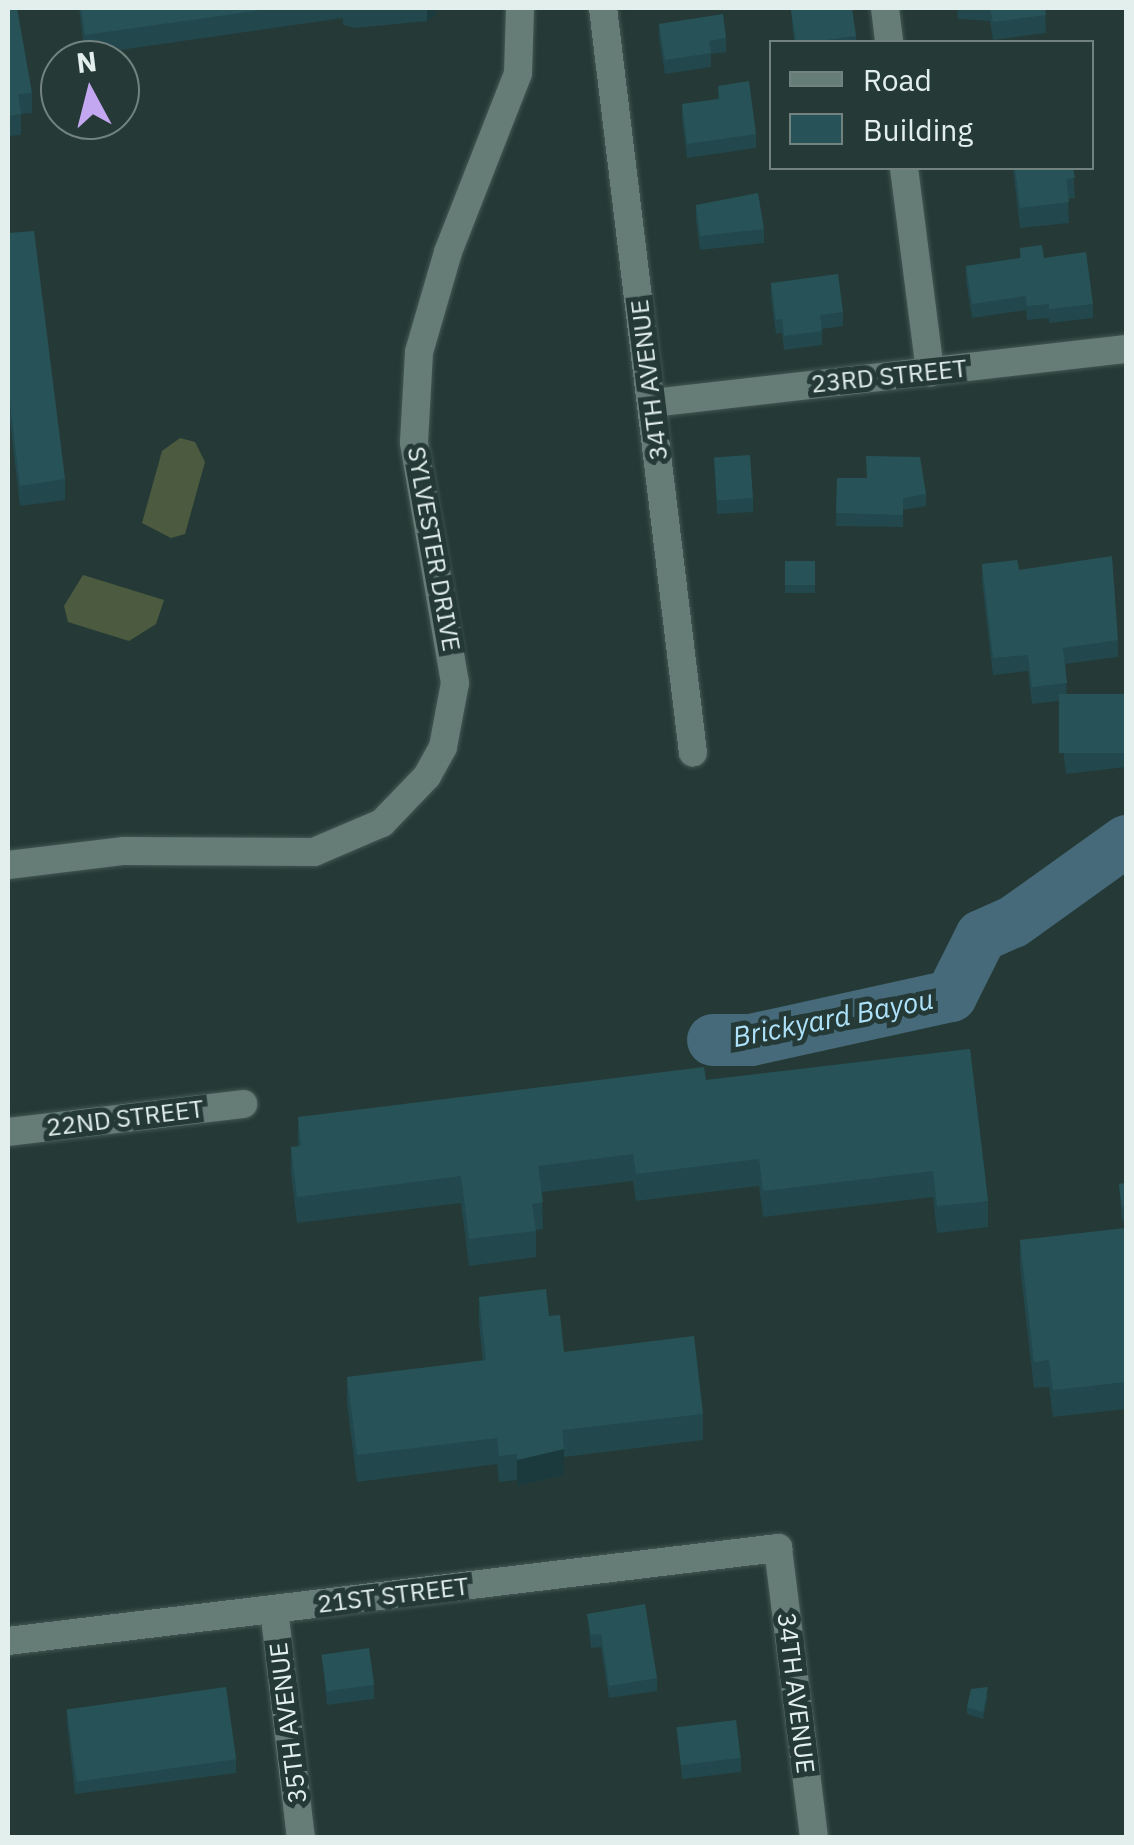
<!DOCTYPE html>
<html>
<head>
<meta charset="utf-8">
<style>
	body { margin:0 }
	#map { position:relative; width:1134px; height:1845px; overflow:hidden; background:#253a36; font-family:"IBM Plex Sans",sans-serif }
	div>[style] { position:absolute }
	.green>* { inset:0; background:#4c5b3f }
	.river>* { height:52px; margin:-26px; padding:0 26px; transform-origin:26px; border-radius:26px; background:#466a7a }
	.roads { filter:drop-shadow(0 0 2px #445753) drop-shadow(0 0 2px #445753) }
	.street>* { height:28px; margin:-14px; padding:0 14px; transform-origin:14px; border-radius:14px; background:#657c77 }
	.wall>* { inset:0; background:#22474c; transform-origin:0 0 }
	.shaded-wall>* { inset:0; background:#1b3a3e }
	.building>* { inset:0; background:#275358; transform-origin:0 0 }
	span { translate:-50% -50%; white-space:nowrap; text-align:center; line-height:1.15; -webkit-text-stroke:10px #253a36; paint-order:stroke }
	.street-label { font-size:25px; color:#e2efec }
	.water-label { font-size:28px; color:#aee2fa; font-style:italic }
	.frame { position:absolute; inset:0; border:10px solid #e2efec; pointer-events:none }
	.legend { position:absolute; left:769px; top:40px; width:325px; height:130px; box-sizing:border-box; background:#253a36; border:2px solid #71827f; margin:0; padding:12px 18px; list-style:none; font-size:30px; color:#e2efec }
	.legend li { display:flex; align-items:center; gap:20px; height:50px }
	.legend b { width:50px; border:2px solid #71827f }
	.north { position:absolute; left:40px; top:40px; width:100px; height:100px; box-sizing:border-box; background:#253a36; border:2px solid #71827f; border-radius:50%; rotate:353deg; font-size:28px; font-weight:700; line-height:40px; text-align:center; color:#e2efec }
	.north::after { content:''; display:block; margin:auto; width:35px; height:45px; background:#c4a7f1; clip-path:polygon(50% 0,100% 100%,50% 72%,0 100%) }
</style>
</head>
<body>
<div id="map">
	<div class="green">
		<div style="clip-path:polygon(180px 438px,195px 442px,205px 462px,185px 534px,171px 538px,142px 523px,162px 451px)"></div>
		<div style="clip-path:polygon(83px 575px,164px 600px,156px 624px,129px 641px,68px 622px,64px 606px)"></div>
	</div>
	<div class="river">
		<div style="left:713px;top:1040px;width:38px"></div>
		<div style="left:751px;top:1040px;width:205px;rotate:-12.4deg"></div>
		<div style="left:951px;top:996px;width:67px;rotate:-63.4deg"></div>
		<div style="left:981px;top:936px;width:35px;rotate:-24deg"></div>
		<div style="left:1013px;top:922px;width:139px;rotate:-35.6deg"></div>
	</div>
	<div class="roads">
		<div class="street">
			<div style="left:603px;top:8px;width:750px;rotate:83.11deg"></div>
			<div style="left:885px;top:8px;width:34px;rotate:83deg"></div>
			<div style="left:904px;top:168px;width:206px;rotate:82.7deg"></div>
			<div style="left:652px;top:403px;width:477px;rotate:-6.5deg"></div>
			<div style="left:8px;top:865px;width:117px;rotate:-6.9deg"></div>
			<div style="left:124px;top:851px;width:190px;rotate:0.3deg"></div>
			<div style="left:314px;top:852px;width:74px;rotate:-23.1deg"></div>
			<div style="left:382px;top:823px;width:65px;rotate:-46.2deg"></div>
			<div style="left:427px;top:776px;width:33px;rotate:-61deg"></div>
			<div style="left:443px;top:747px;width:65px;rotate:-79.4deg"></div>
			<div style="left:455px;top:683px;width:244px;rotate:-99.7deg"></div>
			<div style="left:414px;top:442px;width:90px;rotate:-86.8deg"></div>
			<div style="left:419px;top:352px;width:104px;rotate:-73.8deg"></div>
			<div style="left:448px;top:252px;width:192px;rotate:-68.6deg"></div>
			<div style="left:518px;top:73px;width:65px;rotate:-88.2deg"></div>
			<div style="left:8px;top:1132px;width:237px;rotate:-6.8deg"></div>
			<div style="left:274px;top:1609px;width:231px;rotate:83.3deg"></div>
			<div style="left:8px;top:1641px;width:776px;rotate:-6.89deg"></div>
			<div style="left:778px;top:1548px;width:292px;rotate:82.9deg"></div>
		</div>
	</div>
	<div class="wall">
		<div style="clip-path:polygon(8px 8px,32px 93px,32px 113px,21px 114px,21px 135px,8px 136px)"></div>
		<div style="clip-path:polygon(79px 8px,436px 8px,436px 15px,427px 21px,355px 28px,343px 25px,343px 18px,85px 55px)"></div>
		<div style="clip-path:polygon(957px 8px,1045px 8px,1046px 33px,993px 40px,990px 21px,958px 19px)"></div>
		<div style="clip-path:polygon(791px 10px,856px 36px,856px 42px,794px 42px)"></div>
		<div style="clip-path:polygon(659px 24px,726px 38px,726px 52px,711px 54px,711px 67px,665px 74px,659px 38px)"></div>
		<div style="clip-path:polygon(718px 86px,756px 134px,756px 148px,687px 158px,682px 118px,682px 104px,718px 99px)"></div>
		<div style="clip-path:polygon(1013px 168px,1073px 168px,1075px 198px,1068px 199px,1069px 223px,1020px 228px)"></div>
		<div style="clip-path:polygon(696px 205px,764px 229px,764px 243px,700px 250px,696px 219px)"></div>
		<div style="clip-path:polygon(8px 233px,65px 479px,65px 500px,20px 506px,8px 406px)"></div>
		<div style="clip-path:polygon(1020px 248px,1044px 258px,1093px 304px,1093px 318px,1049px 323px,1049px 318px,1027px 320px,1026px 310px,972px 318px,966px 280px,966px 266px,1020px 258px)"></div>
		<div style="clip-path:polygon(771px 283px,843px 312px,843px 326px,822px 329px,822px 345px,784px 350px,782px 333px,776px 334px,771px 297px)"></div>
		<div style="clip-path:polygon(714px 457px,753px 498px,753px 512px,717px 514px)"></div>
		<div style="clip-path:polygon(837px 478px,926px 494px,926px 506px,903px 510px,903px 527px,836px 526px)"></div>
		<div style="left:785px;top:561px;width:30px;height:32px"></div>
		<div style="clip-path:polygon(982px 564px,1019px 570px,1118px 640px,1118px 657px,1065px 664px,1067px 700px,1032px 704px,1028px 671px,993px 675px,982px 581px)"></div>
		<div style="clip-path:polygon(1126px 694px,1126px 767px,1066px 774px,1059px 715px,1059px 701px)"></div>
		<div style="clip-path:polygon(970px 1049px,988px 1201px,988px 1227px,937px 1233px,933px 1197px,763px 1217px,759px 1186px,636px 1201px,633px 1181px,542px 1192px,543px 1229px,536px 1230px,536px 1257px,469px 1266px,461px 1203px,297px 1223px,291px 1174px,291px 1147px,298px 1147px,298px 1117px,706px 1080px)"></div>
		<div style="clip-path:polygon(1126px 1183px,1126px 1220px,1122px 1221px,1119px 1184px)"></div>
		<div style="clip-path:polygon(1126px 1228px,1126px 1409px,1053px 1417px,1049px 1387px,1034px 1388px,1020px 1267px,1020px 1240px)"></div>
		<div style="clip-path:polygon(479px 1297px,549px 1316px,564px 1352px,703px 1414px,703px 1440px,564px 1457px,564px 1475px,517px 1486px,517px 1480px,499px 1482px,497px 1464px,357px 1482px,347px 1404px,347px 1377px,483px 1361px,479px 1324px)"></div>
		<div style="clip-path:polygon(587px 1614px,657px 1678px,657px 1691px,609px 1698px,601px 1647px,591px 1648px)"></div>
		<div style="clip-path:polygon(322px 1655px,374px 1685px,374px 1699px,327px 1705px)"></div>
		<div style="clip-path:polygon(988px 1694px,983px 1719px,967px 1714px,967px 1707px)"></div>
		<div style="clip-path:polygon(67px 1709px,236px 1759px,236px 1773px,75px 1794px,67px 1723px)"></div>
		<div style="clip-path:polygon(677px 1728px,741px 1758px,741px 1772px,682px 1779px)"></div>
	</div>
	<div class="shaded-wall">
		<div style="clip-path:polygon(427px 8px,436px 8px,436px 15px,427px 21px)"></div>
		<div style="clip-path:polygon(564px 1449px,564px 1475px,517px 1486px,517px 1460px)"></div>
	</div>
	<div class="building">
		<div style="clip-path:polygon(8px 8px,17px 8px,32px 93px,18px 94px,21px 114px,8px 116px)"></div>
		<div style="clip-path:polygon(81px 8px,276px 8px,85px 35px)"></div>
		<div style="clip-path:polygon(808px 8px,852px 8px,856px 36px,810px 42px,796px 42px,791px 10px)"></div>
		<div style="clip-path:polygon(990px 8px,1045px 8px,1046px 15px,993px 22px)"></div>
		<div style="clip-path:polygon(723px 14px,726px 38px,709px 41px,711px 53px,665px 60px,659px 24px)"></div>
		<div style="clip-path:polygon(749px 81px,756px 134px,687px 144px,682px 104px,720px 99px,718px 86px)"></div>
		<div style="clip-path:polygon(1015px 168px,1073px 168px,1075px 178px,1066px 179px,1069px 202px,1020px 208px)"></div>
		<div style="clip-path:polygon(758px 193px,764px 229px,700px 236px,696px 205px)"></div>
		<div style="clip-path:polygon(34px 231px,65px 479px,20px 486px,8px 385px,8px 233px)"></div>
		<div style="clip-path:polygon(1042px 245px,1044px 258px,1086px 252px,1093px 304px,1049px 309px,1049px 304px,1027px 306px,1026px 296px,972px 304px,966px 266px,1021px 258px,1020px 248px)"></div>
		<div style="clip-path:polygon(838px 274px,843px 312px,820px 315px,822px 331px,784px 336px,782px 319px,776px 320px,771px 283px)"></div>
		<div style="left:750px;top:455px;width:43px;height:36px;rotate:86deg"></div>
		<div style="clip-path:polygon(866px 456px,920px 457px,926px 494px,903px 498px,903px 515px,836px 513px,837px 478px,867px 478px)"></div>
		<div style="clip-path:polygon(1112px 556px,1118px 640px,1063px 648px,1067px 683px,1032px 687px,1028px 655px,993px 658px,982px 564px,1017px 560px,1019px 570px)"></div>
		<div style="left:785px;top:561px;width:30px;height:24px"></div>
		<div style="left:1126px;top:694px;width:59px;height:67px;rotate:90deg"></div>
		<div style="clip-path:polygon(970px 1049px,988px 1201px,937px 1206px,933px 1171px,763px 1191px,759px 1159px,636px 1174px,633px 1154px,538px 1166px,543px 1202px,532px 1204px,536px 1231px,469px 1239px,461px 1176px,297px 1197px,291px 1147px,301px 1146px,298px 1117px,704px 1067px,706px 1080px)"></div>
		<div style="clip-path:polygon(1126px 1183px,1126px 1206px,1122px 1207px,1119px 1184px)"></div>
		<div style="clip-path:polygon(1126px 1228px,1126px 1382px,1053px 1390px,1049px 1360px,1034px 1362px,1020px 1240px)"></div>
		<div style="clip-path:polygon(546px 1289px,549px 1316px,560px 1315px,564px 1352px,694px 1336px,703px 1414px,562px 1430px,564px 1449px,517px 1460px,517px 1454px,499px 1456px,497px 1438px,357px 1455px,347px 1377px,486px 1360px,479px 1297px)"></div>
		<div style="clip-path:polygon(645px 1604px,657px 1678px,609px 1686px,601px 1634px,591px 1635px,587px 1614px)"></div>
		<div style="left:369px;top:1648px;width:37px;height:48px;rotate:82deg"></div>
		<div style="left:226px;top:1687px;width:73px;height:161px;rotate:82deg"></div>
		<div style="clip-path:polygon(988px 1687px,983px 1712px,967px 1707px,971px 1689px)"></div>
		<div style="left:736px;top:1720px;width:38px;height:60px;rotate:83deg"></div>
	</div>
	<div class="street-label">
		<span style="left:889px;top:376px;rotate:-6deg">23RD STREET</span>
		<span style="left:649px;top:380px;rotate:-97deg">34TH AVENUE</span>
		<span style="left:434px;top:549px;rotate:80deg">SYLVESTER DRIVE</span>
		<span style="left:125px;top:1118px;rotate:-7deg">22ND STREET</span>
		<span style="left:393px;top:1595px;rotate:-7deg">21ST STREET</span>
		<span style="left:796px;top:1693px;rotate:83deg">34TH AVENUE</span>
		<span style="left:288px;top:1723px;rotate:-97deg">35TH AVENUE</span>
	</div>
	<div class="water-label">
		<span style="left:833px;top:1018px;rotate:-11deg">Brickyard Bayou</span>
	</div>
	<div class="frame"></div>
	<ul class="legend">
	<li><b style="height:12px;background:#657c77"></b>Road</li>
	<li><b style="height:28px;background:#275358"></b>Building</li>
	</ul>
	<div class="north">N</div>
</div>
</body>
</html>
